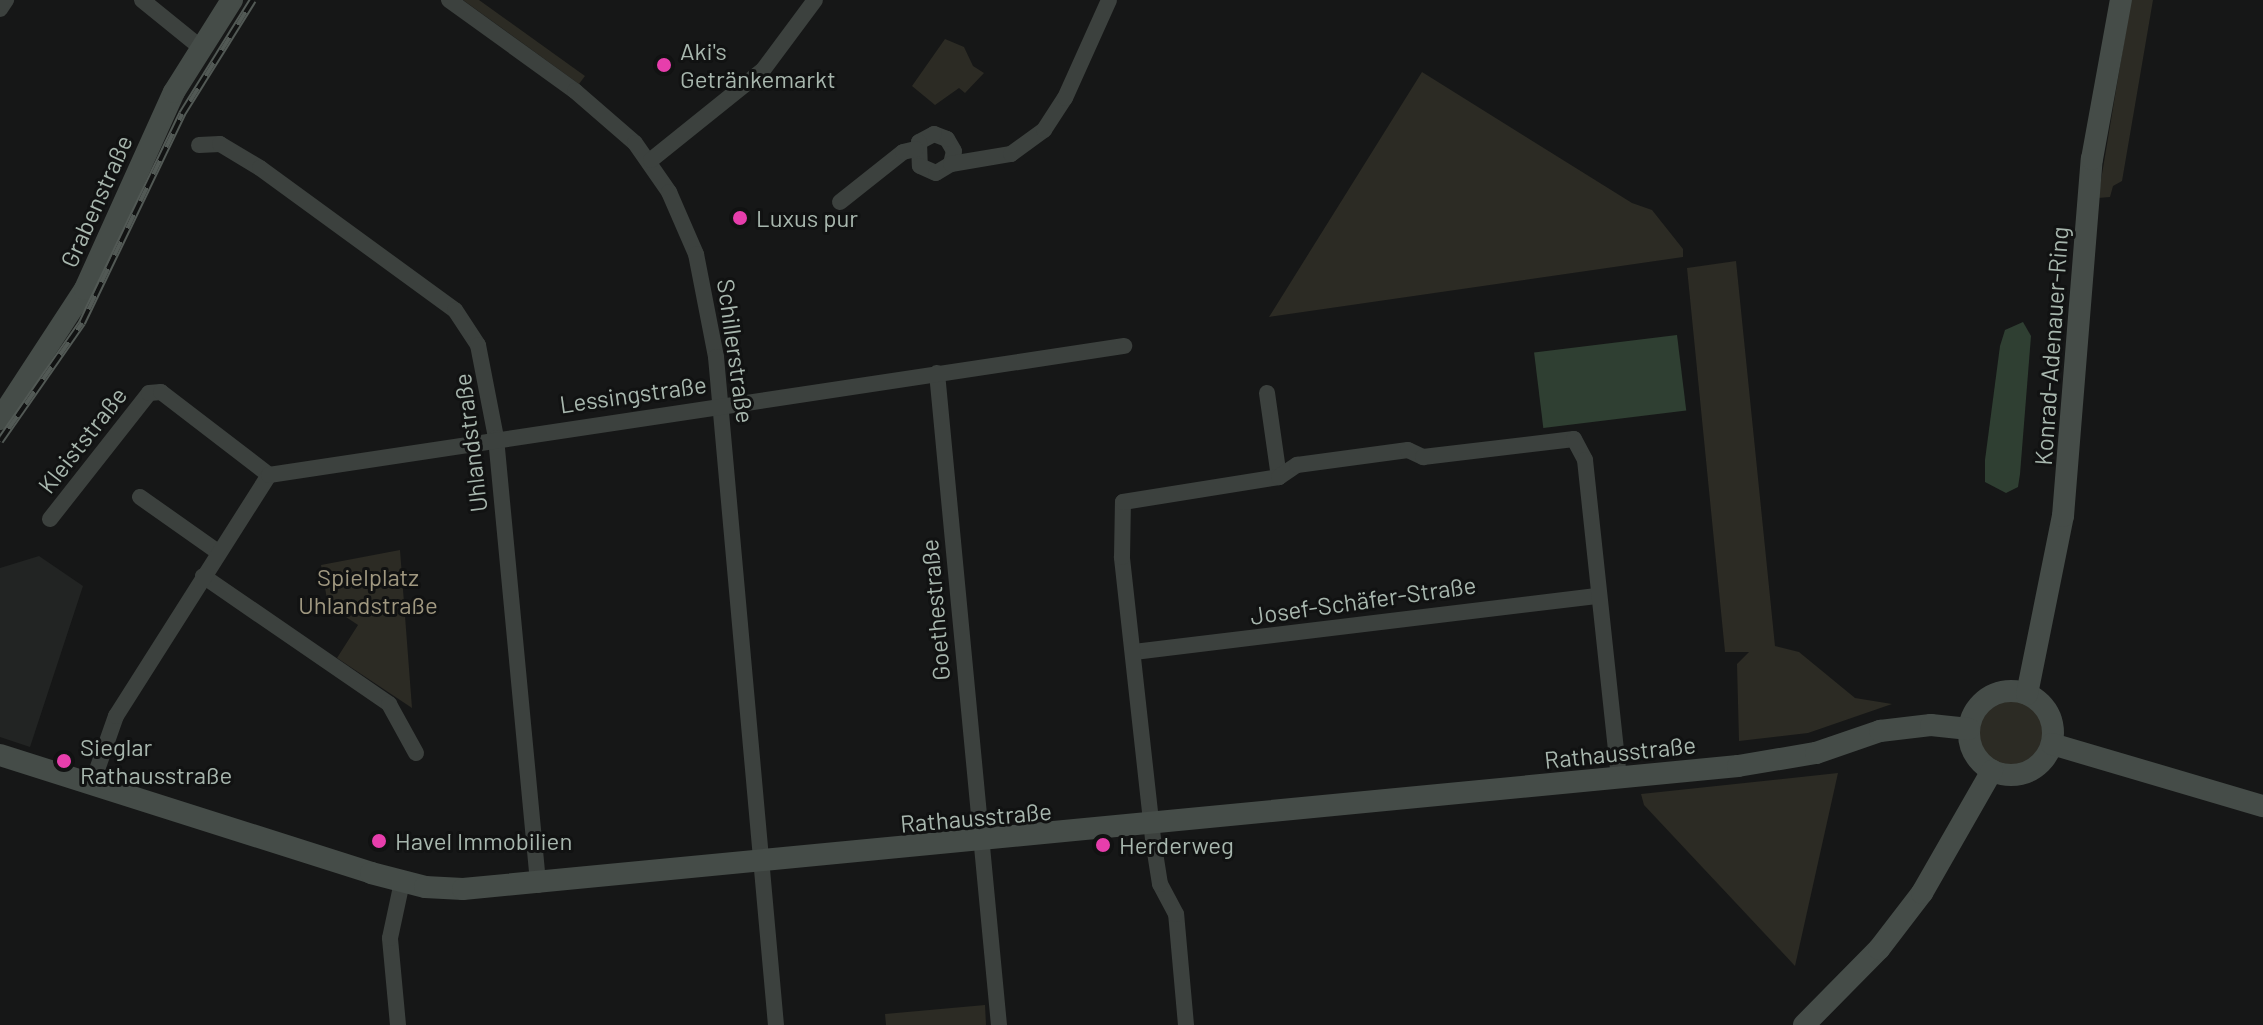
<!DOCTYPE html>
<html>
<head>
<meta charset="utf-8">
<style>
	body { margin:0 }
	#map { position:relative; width:2263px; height:1025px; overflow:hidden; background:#161717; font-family:Barlow,sans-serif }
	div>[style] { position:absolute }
	.built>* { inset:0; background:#222423 }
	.green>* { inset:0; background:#2c2b24 }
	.round { border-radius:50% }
	.water>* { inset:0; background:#2f3f32; transform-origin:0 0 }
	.street>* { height:16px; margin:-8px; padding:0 8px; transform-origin:8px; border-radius:8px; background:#3c413e }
	.secondary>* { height:22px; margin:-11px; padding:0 11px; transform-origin:11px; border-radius:11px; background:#454c48 }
	.secondary>.ring { margin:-11px; padding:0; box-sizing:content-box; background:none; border:22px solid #454c48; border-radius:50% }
	.rail>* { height:8px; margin-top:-4px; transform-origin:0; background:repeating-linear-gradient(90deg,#111212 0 15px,#525955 0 30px); box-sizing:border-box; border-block:2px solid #525955 }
	.dots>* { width:22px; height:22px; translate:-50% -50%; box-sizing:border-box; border:4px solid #111212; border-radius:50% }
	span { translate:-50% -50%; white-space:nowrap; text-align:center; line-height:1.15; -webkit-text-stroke:6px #111212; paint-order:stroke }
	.poi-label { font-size:24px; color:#a8b7ae }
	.left { translate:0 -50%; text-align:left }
	.street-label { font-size:24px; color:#a8b7ae }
	.park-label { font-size:24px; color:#a09880 }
</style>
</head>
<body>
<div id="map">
	<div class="built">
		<div style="clip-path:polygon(39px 556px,83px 586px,30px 747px,0 737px,0 568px)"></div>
	</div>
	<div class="green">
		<div style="clip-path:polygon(463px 0,479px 0,571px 66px,585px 76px,579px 84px)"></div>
		<div style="clip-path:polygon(2131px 0,2153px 0,2122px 181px,2113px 186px,2110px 197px,2098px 198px)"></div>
		<div style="clip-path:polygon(945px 39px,964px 47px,973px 66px,984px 73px,965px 93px,959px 88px,935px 105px,912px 86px)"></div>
		<div style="clip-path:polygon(1422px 72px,1632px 203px,1652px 210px,1683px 249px,1683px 257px,1269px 317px)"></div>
		<div style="clip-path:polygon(1736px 261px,1775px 646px,1799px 652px,1855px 698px,1892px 704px,1808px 733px,1739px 741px,1737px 664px,1749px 652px,1725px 652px,1687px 268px)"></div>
		<div style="clip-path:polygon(400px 550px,412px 708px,337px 658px,358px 625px,328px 605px,321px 565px)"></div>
		<div class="round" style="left:1979px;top:701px;width:64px;height:64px"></div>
		<div style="clip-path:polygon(1838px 773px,1795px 966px,1644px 805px,1641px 794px)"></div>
		<div style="clip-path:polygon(985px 1005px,986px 1025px,886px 1025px,885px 1014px)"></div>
	</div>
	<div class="water">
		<div style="clip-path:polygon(2023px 322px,2031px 336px,2020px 474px,2018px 487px,2006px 493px,1985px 482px,1985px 460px,2000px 346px,2005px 330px)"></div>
		<div style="left:1677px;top:335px;width:76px;height:144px;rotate:83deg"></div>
	</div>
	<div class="street">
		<div style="left:142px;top:0;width:75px;rotate:39deg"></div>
		<div style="left:449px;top:0;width:155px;rotate:35.8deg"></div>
		<div style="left:575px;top:91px;width:79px;rotate:40.9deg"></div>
		<div style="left:635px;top:143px;width:60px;rotate:55.2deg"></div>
		<div style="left:669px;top:192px;width:68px;rotate:66.5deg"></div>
		<div style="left:696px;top:254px;width:105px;rotate:79deg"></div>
		<div style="left:716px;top:357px;width:671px;rotate:84.87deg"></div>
		<div style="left:0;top:9px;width:11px;rotate:-56deg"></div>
		<div style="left:199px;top:145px;width:21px;rotate:-3deg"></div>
		<div style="left:220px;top:144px;width:47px;rotate:31deg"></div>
		<div style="left:260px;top:168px;width:241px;rotate:36.1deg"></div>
		<div style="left:455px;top:310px;width:42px;rotate:56.7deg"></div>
		<div style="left:478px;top:345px;width:95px;rotate:79deg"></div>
		<div style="left:496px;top:438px;width:449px;rotate:84.6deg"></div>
		<div style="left:651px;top:160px;width:144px;rotate:-38.8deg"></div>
		<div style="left:763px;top:70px;width:87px;rotate:-53.4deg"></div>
		<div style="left:951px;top:164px;width:13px;rotate:-77deg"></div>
		<div style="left:954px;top:151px;width:14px;rotate:-120deg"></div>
		<div style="left:947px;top:139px;width:14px;rotate:-159deg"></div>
		<div style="left:934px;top:134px;width:17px;rotate:152deg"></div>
		<div style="left:919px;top:142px;width:24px;rotate:88deg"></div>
		<div style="left:920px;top:166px;width:17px;rotate:24deg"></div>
		<div style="left:936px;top:173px;width:17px;rotate:-31deg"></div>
		<div style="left:951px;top:164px;width:61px;rotate:-9.5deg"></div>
		<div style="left:1011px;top:154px;width:41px;rotate:-36deg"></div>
		<div style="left:1044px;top:130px;width:38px;rotate:-57deg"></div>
		<div style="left:1065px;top:98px;width:107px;rotate:-65.8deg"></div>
		<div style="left:840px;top:202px;width:80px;rotate:-38.4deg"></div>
		<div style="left:903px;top:152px;width:13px;rotate:-13deg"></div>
		<div style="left:937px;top:373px;width:655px;rotate:84.57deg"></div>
		<div style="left:1267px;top:393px;width:85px;rotate:81.9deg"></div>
		<div style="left:140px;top:497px;width:95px;rotate:35.2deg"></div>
		<div style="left:50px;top:519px;width:160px;rotate:-51.8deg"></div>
		<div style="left:149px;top:393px;width:12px;rotate:-5deg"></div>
		<div style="left:161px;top:392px;width:136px;rotate:37.5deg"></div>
		<div style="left:203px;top:576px;width:226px;rotate:34.5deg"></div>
		<div style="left:389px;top:704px;width:56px;rotate:61.1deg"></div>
		<div style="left:1134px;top:652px;width:468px;rotate:-6.9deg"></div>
		<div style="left:92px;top:784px;width:72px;rotate:-70.6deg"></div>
		<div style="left:116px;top:716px;width:285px;rotate:-57.6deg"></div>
		<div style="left:269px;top:475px;width:865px;rotate:-8.58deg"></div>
		<div style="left:398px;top:1025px;width:87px;rotate:-95.3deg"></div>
		<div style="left:390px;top:938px;width:57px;rotate:-77.9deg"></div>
		<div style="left:1186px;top:1025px;width:111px;rotate:-95.1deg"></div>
		<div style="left:1176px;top:914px;width:34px;rotate:-118deg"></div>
		<div style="left:1160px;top:884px;width:36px;rotate:-99deg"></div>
		<div style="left:1154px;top:848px;width:293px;rotate:-96.3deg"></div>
		<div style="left:1122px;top:557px;width:55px;rotate:-89deg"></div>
		<div style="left:1123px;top:502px;width:158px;rotate:-9.1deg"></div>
		<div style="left:1279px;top:477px;width:22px;rotate:-34deg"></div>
		<div style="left:1297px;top:465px;width:112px;rotate:-7.7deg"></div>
		<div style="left:1408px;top:450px;width:17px;rotate:25deg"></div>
		<div style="left:1423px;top:457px;width:152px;rotate:-6.8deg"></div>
		<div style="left:1574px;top:439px;width:24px;rotate:62deg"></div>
		<div style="left:1585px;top:460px;width:321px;rotate:83.9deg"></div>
	</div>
	<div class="secondary">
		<div style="left:0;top:419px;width:155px;rotate:-56.8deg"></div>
		<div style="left:85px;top:289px;width:216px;rotate:-65.7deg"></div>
		<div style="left:174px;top:92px;width:109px;rotate:-57.8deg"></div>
		<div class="ring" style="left:1969px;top:691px;width:62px;height:62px"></div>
		<div style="left:2027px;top:694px;width:182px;rotate:-78.6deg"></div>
		<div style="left:2063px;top:516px;width:358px;rotate:-85.4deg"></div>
		<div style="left:2092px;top:159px;width:162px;rotate:-79.7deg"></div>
		<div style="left:2052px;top:744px;width:220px;rotate:16.4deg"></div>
		<div style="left:0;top:755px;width:389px;rotate:17.6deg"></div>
		<div style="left:371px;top:873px;width:56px;rotate:14.5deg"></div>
		<div style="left:425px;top:887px;width:38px;rotate:3deg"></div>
		<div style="left:463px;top:889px;width:1281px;rotate:-5.51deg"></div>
		<div style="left:1738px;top:766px;width:79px;rotate:-9.5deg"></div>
		<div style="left:1816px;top:753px;width:68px;rotate:-19deg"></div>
		<div style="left:1880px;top:731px;width:51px;rotate:-6.7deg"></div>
		<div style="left:1931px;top:725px;width:38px;rotate:6deg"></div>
		<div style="left:1804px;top:1025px;width:107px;rotate:-45.4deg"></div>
		<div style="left:1879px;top:949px;width:71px;rotate:-52.5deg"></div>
		<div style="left:1922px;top:893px;width:141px;rotate:-60.2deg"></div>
	</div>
	<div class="rail">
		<div style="left:0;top:441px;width:144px;rotate:-55.2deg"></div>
		<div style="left:82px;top:323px;width:232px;rotate:-64.4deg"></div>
		<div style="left:182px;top:114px;width:134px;rotate:-58.1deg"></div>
	</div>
	<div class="dots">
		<div style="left:664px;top:65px;background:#e73eac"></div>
		<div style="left:740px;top:218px;background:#e73eac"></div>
		<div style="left:64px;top:761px;background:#e73eac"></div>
		<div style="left:379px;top:841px;background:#e73eac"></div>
		<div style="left:1103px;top:845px;background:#e73eac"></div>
	</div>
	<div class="poi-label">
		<span class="left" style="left:680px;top:65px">Aki's<br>Getränkemarkt</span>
		<span class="left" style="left:756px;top:218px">Luxus pur</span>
		<span class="left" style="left:80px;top:761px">Sieglar<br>Rathausstraße</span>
		<span class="left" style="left:395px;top:841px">Havel Immobilien</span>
		<span class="left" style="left:1119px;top:845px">Herderweg</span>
	</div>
	<div class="street-label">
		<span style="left:96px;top:201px;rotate:-66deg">Grabenstraße</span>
		<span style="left:2051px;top:346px;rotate:-86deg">Konrad-Adenauer-Ring</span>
		<span style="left:736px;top:351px;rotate:82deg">Schillerstraße</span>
		<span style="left:633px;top:394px;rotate:-8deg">Lessingstraße</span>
		<span style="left:82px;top:440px;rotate:-52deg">Kleiststraße</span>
		<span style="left:470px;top:443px;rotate:-97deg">Uhlandstraße</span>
		<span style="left:1363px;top:600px;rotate:-8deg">Josef-Schäfer-Straße</span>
		<span style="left:935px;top:610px;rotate:-95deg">Goethestraße</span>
		<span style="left:1620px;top:752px;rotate:-6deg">Rathausstraße</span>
		<span style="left:976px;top:817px;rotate:-5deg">Rathausstraße</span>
	</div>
	<div class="park-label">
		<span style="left:368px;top:591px">Spielplatz<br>Uhlandstraße</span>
	</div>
</div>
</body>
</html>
